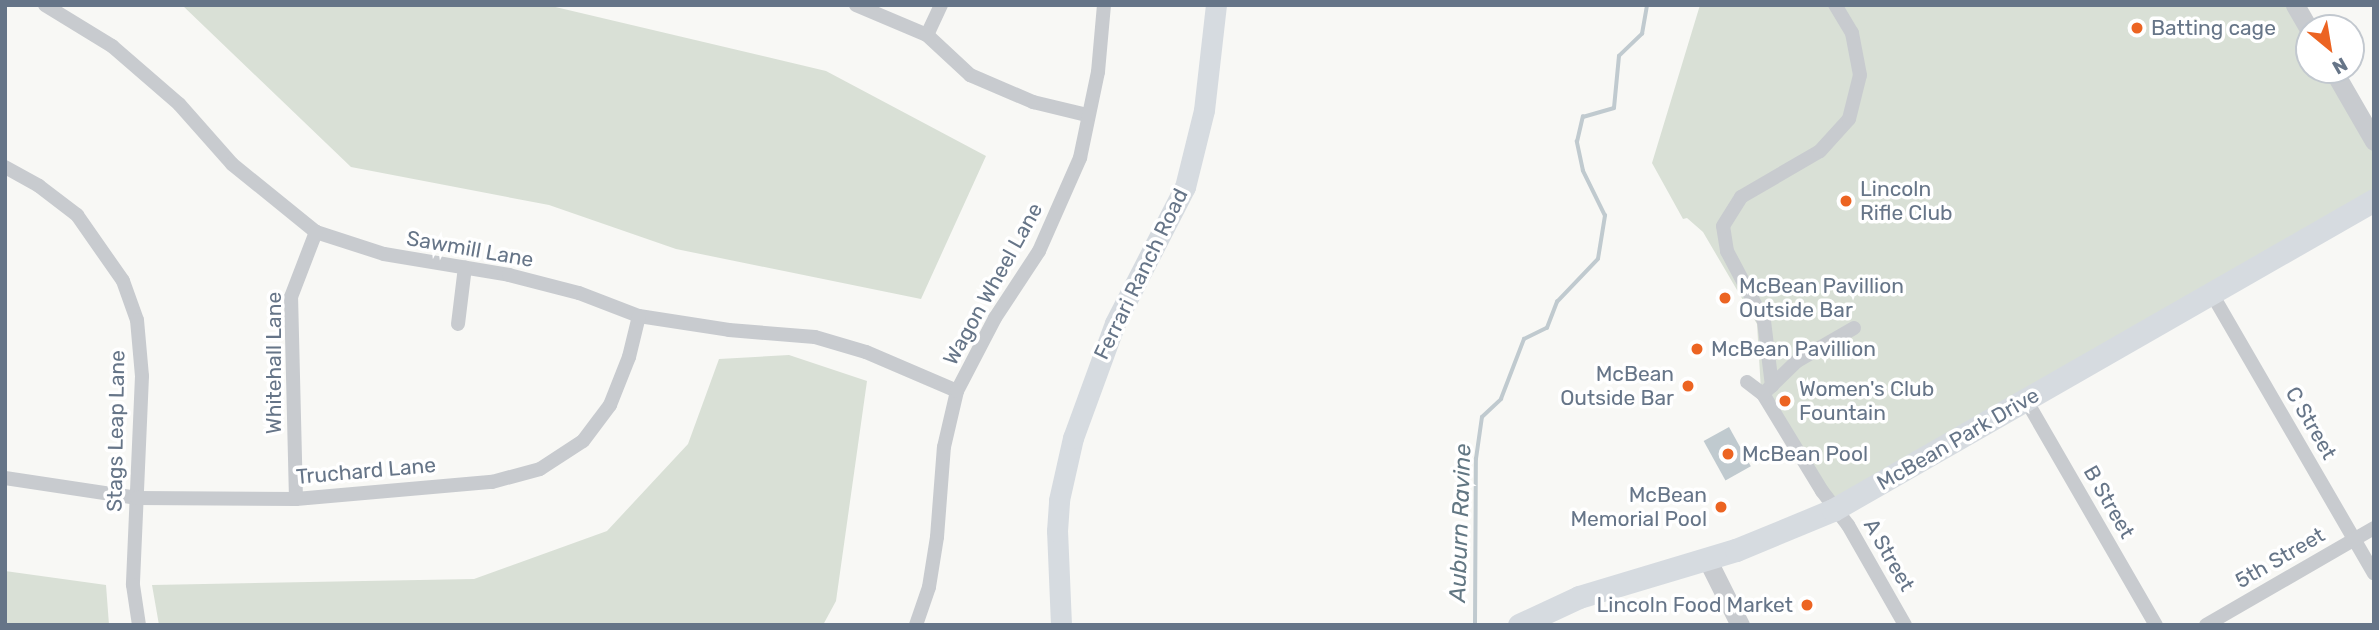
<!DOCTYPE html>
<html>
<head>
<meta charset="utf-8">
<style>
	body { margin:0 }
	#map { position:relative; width:2379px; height:630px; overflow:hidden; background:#f8f8f5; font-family:Rubik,sans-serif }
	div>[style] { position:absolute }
	.green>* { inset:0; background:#d9e0d6 }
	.water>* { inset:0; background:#c0cacf; transform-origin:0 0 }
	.stream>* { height:3.5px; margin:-1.75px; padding:0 1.75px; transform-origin:1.75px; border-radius:1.75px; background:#c0cacf }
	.minor>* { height:14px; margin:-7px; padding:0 7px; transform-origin:7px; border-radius:7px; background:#c8cbcf }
	.tertiary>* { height:19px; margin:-9.5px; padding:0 9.5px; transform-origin:9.5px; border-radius:9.5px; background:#c8cbcf }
	.secondary>* { height:21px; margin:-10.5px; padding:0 10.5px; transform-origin:10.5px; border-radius:10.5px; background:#d6dbe0 }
	.primary>* { height:23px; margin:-11.5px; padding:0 11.5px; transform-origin:11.5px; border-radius:11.5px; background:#d6dbe0 }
	.dots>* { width:19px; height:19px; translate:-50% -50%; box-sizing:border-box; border:4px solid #fff; border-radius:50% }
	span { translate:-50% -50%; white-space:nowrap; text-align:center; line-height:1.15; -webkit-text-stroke:7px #fff; paint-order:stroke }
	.poi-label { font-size:21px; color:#667588 }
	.left { translate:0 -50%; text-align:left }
	.right { translate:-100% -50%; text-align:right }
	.street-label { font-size:21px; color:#667588 }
	.water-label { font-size:23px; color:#627783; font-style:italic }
	.frame { position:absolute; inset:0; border:7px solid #667588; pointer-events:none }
	.north { position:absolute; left:2295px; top:14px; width:70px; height:70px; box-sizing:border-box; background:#fff; border:2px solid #c2c8cf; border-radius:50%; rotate:150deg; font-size:19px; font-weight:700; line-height:28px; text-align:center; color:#667588 }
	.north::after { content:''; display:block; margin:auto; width:24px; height:32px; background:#ec6422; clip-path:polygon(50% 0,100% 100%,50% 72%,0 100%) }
</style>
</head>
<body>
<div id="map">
	<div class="green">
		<div style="clip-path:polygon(182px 5px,547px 5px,826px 71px,986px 156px,921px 299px,676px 249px,549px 205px,351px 167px)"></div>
		<div style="clip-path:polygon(1700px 5px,2292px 5px,2309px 36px,2309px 70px,2329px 70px,2374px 148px,2374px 191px,1830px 503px,1761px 391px,1757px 324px,1703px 232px,1687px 218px,1683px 219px,1652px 163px)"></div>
		<div style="clip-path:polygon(789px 355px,867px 381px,836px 601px,823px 625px,159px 625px,152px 585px,474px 579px,607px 531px,688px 444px,719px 359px)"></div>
		<div style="clip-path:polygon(5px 571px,106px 585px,109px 625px,5px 625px)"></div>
	</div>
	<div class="water">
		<div style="left:1729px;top:427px;width:45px;height:29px;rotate:61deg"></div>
	</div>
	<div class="stream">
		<div style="left:1475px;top:625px;width:166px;rotate:-89.7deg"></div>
		<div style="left:1476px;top:459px;width:42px;rotate:-81.9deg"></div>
		<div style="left:1482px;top:417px;width:26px;rotate:-43deg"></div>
		<div style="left:1501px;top:399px;width:64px;rotate:-69deg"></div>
		<div style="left:1524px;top:339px;width:25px;rotate:-26deg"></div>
		<div style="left:1547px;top:328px;width:28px;rotate:-69deg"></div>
		<div style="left:1557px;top:302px;width:59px;rotate:-46.4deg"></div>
		<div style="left:1598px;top:259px;width:44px;rotate:-80.8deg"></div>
		<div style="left:1605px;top:216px;width:50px;rotate:-116.1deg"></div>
		<div style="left:1583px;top:171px;width:30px;rotate:-102deg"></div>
		<div style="left:1577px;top:142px;width:26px;rotate:-77deg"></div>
		<div style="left:1583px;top:117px;width:32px;rotate:-16deg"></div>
		<div style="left:1614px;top:108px;width:52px;rotate:-84.5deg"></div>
		<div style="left:1619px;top:56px;width:32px;rotate:-44deg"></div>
		<div style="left:1642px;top:34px;width:29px;rotate:-80deg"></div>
	</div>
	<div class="minor">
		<div style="left:45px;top:5px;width:79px;rotate:31.5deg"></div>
		<div style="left:112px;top:46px;width:89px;rotate:40.9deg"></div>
		<div style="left:179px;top:104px;width:80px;rotate:48.5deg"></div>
		<div style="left:232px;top:164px;width:108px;rotate:39deg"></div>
		<div style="left:316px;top:232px;width:71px;rotate:17.9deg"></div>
		<div style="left:384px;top:254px;width:127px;rotate:9.5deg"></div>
		<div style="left:509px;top:275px;width:72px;rotate:14.4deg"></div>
		<div style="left:579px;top:293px;width:64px;rotate:21deg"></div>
		<div style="left:639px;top:316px;width:91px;rotate:8.8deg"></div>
		<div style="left:729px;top:330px;width:86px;rotate:4.7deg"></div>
		<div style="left:815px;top:337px;width:53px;rotate:16.4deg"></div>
		<div style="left:866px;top:352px;width:99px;rotate:23.2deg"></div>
		<div style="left:856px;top:5px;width:77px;rotate:22.9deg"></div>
		<div style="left:927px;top:35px;width:59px;rotate:42.9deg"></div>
		<div style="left:970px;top:75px;width:69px;rotate:23.2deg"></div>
		<div style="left:1033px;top:102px;width:56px;rotate:13.5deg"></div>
		<div style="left:927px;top:35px;width:33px;rotate:-65deg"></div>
		<div style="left:5px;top:167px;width:39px;rotate:29deg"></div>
		<div style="left:39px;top:186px;width:48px;rotate:37.3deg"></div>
		<div style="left:77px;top:215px;width:80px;rotate:55.1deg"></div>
		<div style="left:123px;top:281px;width:41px;rotate:70.3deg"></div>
		<div style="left:137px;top:320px;width:56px;rotate:84.9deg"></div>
		<div style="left:142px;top:376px;width:209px;rotate:92.5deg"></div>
		<div style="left:133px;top:585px;width:40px;rotate:81.5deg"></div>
		<div style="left:2212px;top:294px;width:323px;rotate:59.9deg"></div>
		<div style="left:458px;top:324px;width:57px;rotate:-83deg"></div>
		<div style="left:1854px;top:328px;width:66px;rotate:149.9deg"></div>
		<div style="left:1797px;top:361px;width:47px;rotate:135.9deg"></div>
		<div style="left:1763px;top:394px;width:114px;rotate:58.7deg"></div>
		<div style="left:1822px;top:491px;width:43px;rotate:52.6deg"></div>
		<div style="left:1848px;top:525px;width:115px;rotate:60.3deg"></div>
		<div style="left:1747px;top:382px;width:20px;rotate:37deg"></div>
		<div style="left:1772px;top:386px;width:65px;rotate:-97deg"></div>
		<div style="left:1764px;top:321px;width:79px;rotate:-117.9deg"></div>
		<div style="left:1727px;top:251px;width:25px;rotate:-99deg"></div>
		<div style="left:1723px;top:226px;width:34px;rotate:-58deg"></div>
		<div style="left:1741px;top:197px;width:91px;rotate:-30.2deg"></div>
		<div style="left:1820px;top:151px;width:43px;rotate:-47.8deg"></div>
		<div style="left:1849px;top:119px;width:45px;rotate:-76deg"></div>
		<div style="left:1860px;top:75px;width:43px;rotate:-100.8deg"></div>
		<div style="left:1852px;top:33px;width:33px;rotate:-121deg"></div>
		<div style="left:2026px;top:400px;width:260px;rotate:60deg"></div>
		<div style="left:5px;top:478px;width:134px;rotate:8.6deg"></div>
		<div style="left:137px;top:498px;width:159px;rotate:0.4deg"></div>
		<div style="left:296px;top:499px;width:197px;rotate:-5deg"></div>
		<div style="left:492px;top:482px;width:50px;rotate:-15.2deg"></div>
		<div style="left:540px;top:469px;width:51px;rotate:-33.1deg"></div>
		<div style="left:583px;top:441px;width:45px;rotate:-53.1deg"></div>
		<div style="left:610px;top:405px;width:52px;rotate:-68.4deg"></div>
		<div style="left:629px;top:357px;width:42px;rotate:-76.3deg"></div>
		<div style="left:296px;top:499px;width:202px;rotate:-91.4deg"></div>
		<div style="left:291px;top:297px;width:70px;rotate:-69deg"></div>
		<div style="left:916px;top:625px;width:40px;rotate:-71.1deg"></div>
		<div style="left:929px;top:587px;width:51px;rotate:-80.9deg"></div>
		<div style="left:937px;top:537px;width:90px;rotate:-85.6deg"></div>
		<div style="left:944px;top:447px;width:57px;rotate:-76.9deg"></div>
		<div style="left:957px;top:391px;width:82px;rotate:-62.5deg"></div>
		<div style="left:995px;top:318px;width:80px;rotate:-56.7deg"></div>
		<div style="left:1039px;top:251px;width:102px;rotate:-66.2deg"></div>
		<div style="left:1080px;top:158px;width:88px;rotate:-78.2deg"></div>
		<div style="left:1098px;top:72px;width:67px;rotate:-84.9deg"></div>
		<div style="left:2206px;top:625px;width:194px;rotate:-30deg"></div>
	</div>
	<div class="tertiary">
		<div style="left:2295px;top:5px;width:28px;rotate:60deg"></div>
		<div style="left:2333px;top:70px;width:82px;rotate:60deg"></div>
		<div style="left:1707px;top:559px;width:74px;rotate:63.4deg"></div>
	</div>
	<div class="secondary">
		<div style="left:1061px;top:625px;width:94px;rotate:-92.4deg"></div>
		<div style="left:1057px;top:531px;width:31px;rotate:-86deg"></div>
		<div style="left:1059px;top:500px;width:64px;rotate:-77.3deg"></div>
		<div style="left:1073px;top:438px;width:122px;rotate:-69.9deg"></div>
		<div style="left:1115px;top:323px;width:153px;rotate:-62.8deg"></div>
		<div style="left:1185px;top:187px;width:79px;rotate:-76.1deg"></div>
		<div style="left:1204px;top:110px;width:106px;rotate:-83.5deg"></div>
	</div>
	<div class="primary">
		<div style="left:1519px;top:625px;width:66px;rotate:-25deg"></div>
		<div style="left:1579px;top:597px;width:164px;rotate:-16.7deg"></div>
		<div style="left:1736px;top:550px;width:105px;rotate:-22.4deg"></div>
		<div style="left:1833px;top:510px;width:624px;rotate:-29.81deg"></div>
	</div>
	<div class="dots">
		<div style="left:2137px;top:28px;background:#ec6422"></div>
		<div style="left:1846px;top:201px;background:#ec6422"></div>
		<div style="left:1725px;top:298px;background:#ec6422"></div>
		<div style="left:1697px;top:349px;background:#ec6422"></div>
		<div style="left:1688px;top:386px;background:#ec6422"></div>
		<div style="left:1785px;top:401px;background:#ec6422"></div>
		<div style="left:1728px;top:454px;background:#ec6422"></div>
		<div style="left:1721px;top:507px;background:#ec6422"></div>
		<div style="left:1807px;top:605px;background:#ec6422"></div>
	</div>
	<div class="poi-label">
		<span class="left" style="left:2151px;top:28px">Batting cage</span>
		<span class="left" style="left:1860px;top:201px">Lincoln<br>Rifle Club</span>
		<span class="left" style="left:1739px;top:298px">McBean Pavillion<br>Outside Bar</span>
		<span class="left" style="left:1711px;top:349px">McBean Pavillion</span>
		<span class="right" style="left:1674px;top:386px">McBean<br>Outside Bar</span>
		<span class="left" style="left:1799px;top:401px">Women's Club<br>Fountain</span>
		<span class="left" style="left:1742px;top:454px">McBean Pool</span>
		<span class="right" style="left:1707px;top:507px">McBean<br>Memorial Pool</span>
		<span class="right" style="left:1793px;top:605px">Lincoln Food Market</span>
	</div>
	<div class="street-label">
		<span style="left:470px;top:249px;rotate:10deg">Sawmill Lane</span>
		<span style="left:1141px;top:274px;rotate:-64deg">Ferrari Ranch Road</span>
		<span style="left:993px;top:284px;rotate:-61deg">Wagon Wheel Lane</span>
		<span style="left:274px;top:363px;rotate:-90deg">Whitehall Lane</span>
		<span style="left:2311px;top:423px;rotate:60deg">C Street</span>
		<span style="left:116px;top:431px;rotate:-89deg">Stags Leap Lane</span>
		<span style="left:1958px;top:439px;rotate:-30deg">McBean Park Drive</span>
		<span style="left:366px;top:471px;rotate:-5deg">Truchard Lane</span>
		<span style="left:2109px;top:502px;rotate:60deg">B Street</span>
		<span style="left:1889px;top:555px;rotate:60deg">A Street</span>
		<span style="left:2280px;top:558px;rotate:-30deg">5th Street</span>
	</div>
	<div class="water-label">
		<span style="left:1460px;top:523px;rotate:-88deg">Auburn Ravine</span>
	</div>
	<div class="frame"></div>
	<div class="north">N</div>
</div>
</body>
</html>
